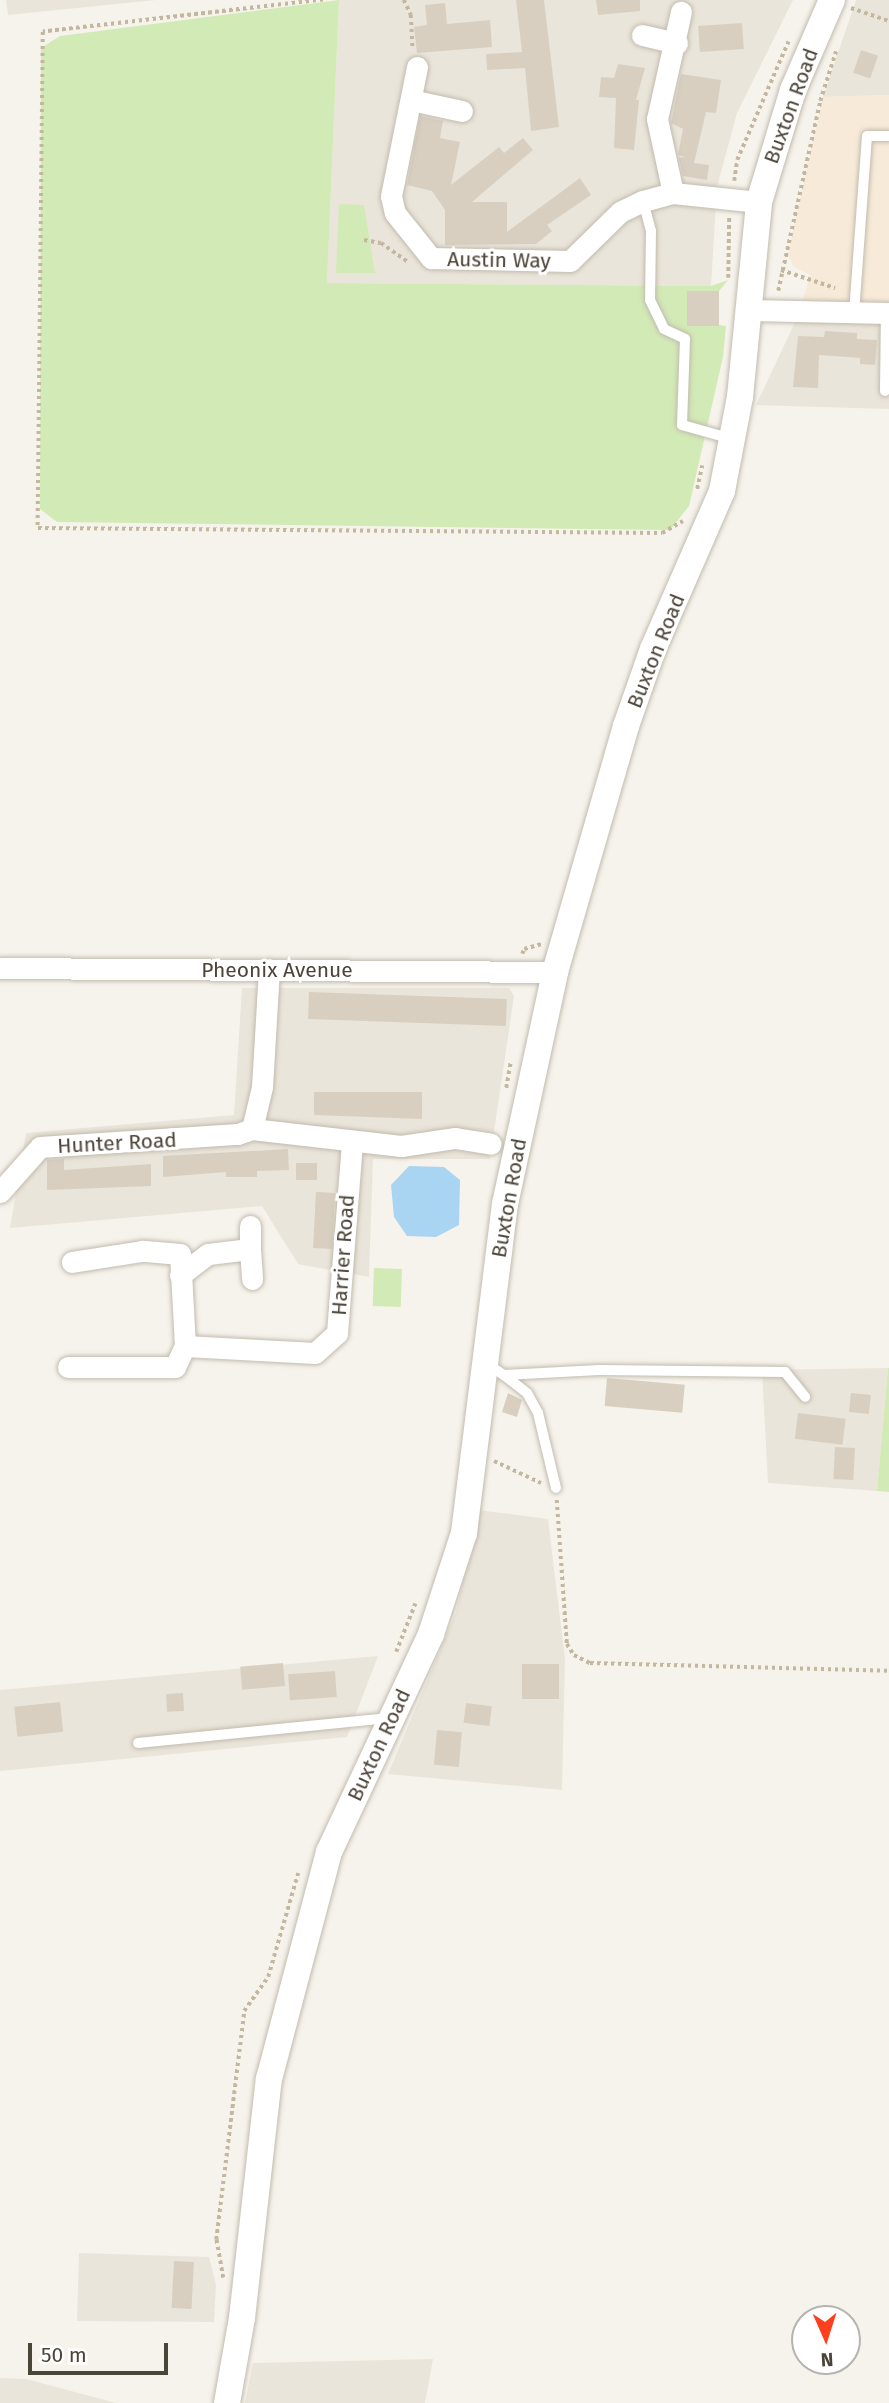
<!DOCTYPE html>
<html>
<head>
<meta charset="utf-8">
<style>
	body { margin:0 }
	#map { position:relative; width:889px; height:2403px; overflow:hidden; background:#f6f3ec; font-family:"Fira Sans",sans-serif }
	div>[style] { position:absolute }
	.residential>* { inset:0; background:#eae5da }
	.commercial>* { inset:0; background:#f7ead8 }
	.green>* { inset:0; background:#d2eab5; transform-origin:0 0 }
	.water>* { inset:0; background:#a9d4f2 }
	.building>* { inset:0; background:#d8cfc1; transform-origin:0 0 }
	.path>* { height:3.5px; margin-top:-1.75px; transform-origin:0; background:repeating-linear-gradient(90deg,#c4b79f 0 3.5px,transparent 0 7px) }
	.roads { filter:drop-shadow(0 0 2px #c2bbae) drop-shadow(0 0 2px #c2bbae) }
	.service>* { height:10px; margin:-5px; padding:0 5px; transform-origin:5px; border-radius:5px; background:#fff }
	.minor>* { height:21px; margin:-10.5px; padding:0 10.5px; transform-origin:10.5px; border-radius:10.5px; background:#fff }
	.tertiary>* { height:26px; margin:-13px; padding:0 13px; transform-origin:13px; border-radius:13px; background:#fff }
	span { translate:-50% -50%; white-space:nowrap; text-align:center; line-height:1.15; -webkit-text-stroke:6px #fff; paint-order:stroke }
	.street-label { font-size:21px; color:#4b4439 }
	.north { position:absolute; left:791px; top:2305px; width:70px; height:70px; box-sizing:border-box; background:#fff; border:2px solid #b7b4b0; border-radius:50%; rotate:177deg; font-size:19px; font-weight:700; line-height:28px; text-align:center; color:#4b4439 }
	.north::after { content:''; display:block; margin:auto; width:24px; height:32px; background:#fc3f1d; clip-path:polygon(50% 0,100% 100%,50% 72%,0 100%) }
	.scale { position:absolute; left:28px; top:2343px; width:140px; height:32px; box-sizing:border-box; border:4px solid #4b4439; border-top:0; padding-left:9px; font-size:21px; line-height:24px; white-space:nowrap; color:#4b4439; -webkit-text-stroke:5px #fff; paint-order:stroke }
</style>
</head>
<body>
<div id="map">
	<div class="residential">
		<div style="clip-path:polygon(6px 0,156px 0,8px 15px)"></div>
		<div style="clip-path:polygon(339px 0,793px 0,737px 113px,717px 187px,711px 286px,327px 283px)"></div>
		<div style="clip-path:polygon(856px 0,889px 0,889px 95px,823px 97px)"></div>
		<div style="clip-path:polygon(799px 314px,889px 318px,889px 409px,756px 405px)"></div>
		<div style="clip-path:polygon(242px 988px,509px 988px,514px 996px,490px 1159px,373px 1159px,369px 1277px,298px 1264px,262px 1206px,10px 1228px,26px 1133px,234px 1115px)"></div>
		<div style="clip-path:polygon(888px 1368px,877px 1491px,768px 1483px,762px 1370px)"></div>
		<div style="clip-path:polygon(478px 1510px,548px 1519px,565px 1659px,562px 1790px,388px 1774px,456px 1612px)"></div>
		<div style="clip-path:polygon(378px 1656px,347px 1737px,0 1771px,0 1690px)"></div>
		<div style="clip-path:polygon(79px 2253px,209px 2257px,216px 2285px,214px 2322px,77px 2321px)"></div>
		<div style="clip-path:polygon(433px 2359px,425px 2403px,245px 2403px,253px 2363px)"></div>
		<div style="clip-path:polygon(0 2378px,26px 2379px,116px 2403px,0 2403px)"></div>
	</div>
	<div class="commercial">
		<div style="clip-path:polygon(889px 95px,889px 318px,799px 314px,810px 275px,793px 266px,788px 254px,823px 97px)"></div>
	</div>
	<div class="green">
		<div style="clip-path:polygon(339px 0,327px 283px,711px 286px,728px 280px,719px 291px,719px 325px,726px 326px,723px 357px,689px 506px,670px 530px,57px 522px,40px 509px,41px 48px,60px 36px)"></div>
		<div style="clip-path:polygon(339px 204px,364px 205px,375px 273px,336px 273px)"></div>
		<div style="left:374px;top:1268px;width:28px;height:38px;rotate:2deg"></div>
		<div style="clip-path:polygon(888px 1368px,889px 1368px,889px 1492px,877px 1491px)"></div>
	</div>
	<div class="water">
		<div style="clip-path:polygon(409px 1166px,444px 1167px,460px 1180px,459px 1225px,436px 1237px,407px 1236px,394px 1217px,391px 1185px)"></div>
	</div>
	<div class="building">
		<div style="clip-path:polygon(516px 0,544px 0,559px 127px,531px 131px,525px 68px,487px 70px,486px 54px,522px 52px)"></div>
		<div style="clip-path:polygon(596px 0,640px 0,640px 11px,598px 15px)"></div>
		<div style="clip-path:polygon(445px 3px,447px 24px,490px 20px,492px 47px,417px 53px,414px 27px,427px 25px,425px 5px)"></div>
		<div style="left:742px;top:23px;width:26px;height:44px;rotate:86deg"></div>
		<div style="left:861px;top:50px;width:18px;height:24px;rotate:19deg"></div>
		<div style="clip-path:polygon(618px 64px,645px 68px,636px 100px,639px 100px,634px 150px,614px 148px,616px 98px,599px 97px,601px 77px,614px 78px)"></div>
		<div style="clip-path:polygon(681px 74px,721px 80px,716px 113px,706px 112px,694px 163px,709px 165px,707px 180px,683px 176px,679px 158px,685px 157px,678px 155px,683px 129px,671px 123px)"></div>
		<div style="clip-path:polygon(420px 116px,443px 121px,440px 138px,460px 142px,451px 185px,499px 147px,504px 153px,523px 138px,533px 150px,472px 202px,507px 202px,507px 232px,580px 178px,591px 195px,547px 225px,552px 231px,536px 244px,445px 245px,445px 210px,432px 191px,407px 185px)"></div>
		<div style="left:687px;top:291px;width:32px;height:35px"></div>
		<div style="clip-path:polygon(825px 331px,857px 333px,857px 339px,877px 340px,875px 365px,860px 364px,860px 358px,819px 355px,818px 388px,793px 387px,798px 336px,824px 337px)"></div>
		<div style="left:309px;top:992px;width:198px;height:27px;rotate:2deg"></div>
		<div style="clip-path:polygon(314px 1092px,422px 1092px,422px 1119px,314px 1115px)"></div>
		<div style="clip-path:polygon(288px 1149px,289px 1170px,257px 1171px,257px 1177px,226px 1177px,226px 1172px,163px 1177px,163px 1156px)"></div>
		<div style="clip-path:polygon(64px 1159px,64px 1170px,151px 1164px,151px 1186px,47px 1190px,47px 1160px)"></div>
		<div style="left:296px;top:1163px;width:21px;height:17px"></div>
		<div style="left:316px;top:1192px;width:19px;height:56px;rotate:3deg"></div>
		<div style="left:607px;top:1378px;width:78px;height:28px;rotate:5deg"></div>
		<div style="clip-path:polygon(508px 1393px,522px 1400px,517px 1417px,502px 1412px)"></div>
		<div style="left:851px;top:1393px;width:20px;height:19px;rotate:6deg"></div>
		<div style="left:798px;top:1413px;width:48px;height:26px;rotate:7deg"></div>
		<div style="left:835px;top:1447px;width:20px;height:32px;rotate:3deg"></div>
		<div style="left:283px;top:1663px;width:23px;height:43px;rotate:85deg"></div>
		<div style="left:522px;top:1664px;width:37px;height:35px"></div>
		<div style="left:335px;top:1671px;width:26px;height:47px;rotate:86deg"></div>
		<div style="left:183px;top:1693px;width:18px;height:17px;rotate:87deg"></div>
		<div style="left:60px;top:1702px;width:30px;height:46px;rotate:84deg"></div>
		<div style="left:466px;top:1703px;width:26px;height:20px;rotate:7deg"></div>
		<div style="left:437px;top:1730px;width:25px;height:35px;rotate:5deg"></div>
		<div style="left:174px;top:2261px;width:20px;height:47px;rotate:3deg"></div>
	</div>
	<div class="path">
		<div style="left:323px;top:0;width:282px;rotate:173.5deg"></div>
		<div style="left:43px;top:32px;width:496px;rotate:90.6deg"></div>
		<div style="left:38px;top:528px;width:624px;rotate:0.46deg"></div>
		<div style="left:662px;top:533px;width:24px;rotate:-30deg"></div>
		<div style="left:404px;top:0;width:17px;rotate:65deg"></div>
		<div style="left:411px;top:15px;width:33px;rotate:87deg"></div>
		<div style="left:851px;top:8px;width:40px;rotate:18.9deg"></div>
		<div style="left:734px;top:181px;width:21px;rotate:-82deg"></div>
		<div style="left:737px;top:160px;width:129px;rotate:-66.6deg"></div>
		<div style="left:364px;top:240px;width:17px;rotate:10deg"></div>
		<div style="left:381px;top:243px;width:32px;rotate:35deg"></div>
		<div style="left:781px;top:270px;width:57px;rotate:18.4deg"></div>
		<div style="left:728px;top:278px;width:62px;rotate:-89.1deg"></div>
		<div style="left:778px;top:291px;width:195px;rotate:-77.5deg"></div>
		<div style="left:820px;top:101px;width:52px;rotate:-72.3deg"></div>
		<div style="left:697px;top:489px;width:24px;rotate:-78deg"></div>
		<div style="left:522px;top:954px;width:5px;rotate:-68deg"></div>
		<div style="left:524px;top:949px;width:19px;rotate:-16deg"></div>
		<div style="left:506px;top:1088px;width:27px;rotate:-80deg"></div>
		<div style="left:494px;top:1461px;width:52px;rotate:25.1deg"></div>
		<div style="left:557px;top:1500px;width:144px;rotate:86deg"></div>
		<div style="left:567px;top:1644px;width:13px;rotate:58deg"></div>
		<div style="left:574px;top:1655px;width:18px;rotate:27deg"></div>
		<div style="left:590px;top:1663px;width:299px;rotate:1.5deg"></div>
		<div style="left:396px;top:1652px;width:52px;rotate:-68.4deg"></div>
		<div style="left:223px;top:2278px;width:39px;rotate:-100deg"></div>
		<div style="left:216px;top:2240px;width:231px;rotate:-83deg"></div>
		<div style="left:244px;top:2011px;width:42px;rotate:-54.8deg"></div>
		<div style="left:268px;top:1977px;width:108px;rotate:-73.9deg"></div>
	</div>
	<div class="roads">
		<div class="service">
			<div style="left:643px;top:201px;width:31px;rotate:75deg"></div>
			<div style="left:651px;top:231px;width:69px;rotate:90.8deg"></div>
			<div style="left:650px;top:300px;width:32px;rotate:64deg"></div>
			<div style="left:664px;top:329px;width:23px;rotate:25deg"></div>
			<div style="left:685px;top:339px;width:86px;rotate:92deg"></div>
			<div style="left:682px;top:425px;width:52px;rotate:15.6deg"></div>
			<div style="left:854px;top:313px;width:177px;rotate:-85.8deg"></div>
			<div style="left:867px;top:136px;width:22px"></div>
			<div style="left:885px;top:391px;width:78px;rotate:-89.3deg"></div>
			<div style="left:486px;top:1363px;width:22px;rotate:34deg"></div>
			<div style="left:504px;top:1375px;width:95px;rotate:-3deg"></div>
			<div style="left:599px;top:1370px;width:186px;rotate:0.6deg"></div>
			<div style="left:785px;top:1372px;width:32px;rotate:51deg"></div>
			<div style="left:504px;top:1375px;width:29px;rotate:38deg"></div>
			<div style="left:527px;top:1393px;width:23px;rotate:61deg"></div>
			<div style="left:538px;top:1413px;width:77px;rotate:76.5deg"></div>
			<div style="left:138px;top:1743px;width:252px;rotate:-5.7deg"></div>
		</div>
		<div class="minor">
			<div style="left:642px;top:35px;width:36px;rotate:13deg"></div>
			<div style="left:417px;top:67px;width:132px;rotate:101.4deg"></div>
			<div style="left:391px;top:196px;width:17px;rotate:77deg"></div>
			<div style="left:395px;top:213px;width:58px;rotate:51.3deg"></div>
			<div style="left:431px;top:258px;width:139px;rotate:1.2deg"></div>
			<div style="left:570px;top:261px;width:70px;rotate:-44.4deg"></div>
			<div style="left:620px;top:212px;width:25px;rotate:-26deg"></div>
			<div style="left:643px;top:201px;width:31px;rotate:-15deg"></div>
			<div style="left:673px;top:193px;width:86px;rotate:6deg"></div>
			<div style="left:411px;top:100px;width:52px;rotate:12.2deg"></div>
			<div style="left:673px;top:193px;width:76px;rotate:-102.2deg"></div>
			<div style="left:657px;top:119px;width:110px;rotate:-77.4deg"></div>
			<div style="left:749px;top:310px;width:140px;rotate:1.2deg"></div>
			<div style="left:0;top:968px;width:555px;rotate:0.41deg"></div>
			<div style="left:252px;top:1129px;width:150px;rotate:6.5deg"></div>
			<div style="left:401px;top:1146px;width:55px;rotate:-8.4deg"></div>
			<div style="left:455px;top:1138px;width:36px;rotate:9deg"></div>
			<div style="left:252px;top:1129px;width:43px;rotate:-76.6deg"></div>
			<div style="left:262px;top:1087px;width:118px;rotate:-86.6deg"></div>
			<div style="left:0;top:1192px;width:60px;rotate:-48.4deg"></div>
			<div style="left:40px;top:1147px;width:198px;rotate:-3.8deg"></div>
			<div style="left:238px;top:1134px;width:15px;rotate:-20deg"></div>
			<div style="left:250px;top:1249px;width:23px;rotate:-90deg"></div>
			<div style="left:180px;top:1275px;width:35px;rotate:-37deg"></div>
			<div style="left:208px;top:1254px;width:42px;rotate:-6.8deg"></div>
			<div style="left:250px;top:1249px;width:30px;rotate:86deg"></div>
			<div style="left:185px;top:1346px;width:130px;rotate:3.1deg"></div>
			<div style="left:315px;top:1353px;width:30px;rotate:-42deg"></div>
			<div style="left:337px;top:1333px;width:191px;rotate:-85.5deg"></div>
			<div style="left:68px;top:1367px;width:107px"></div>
			<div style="left:175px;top:1367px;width:23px;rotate:-65deg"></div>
			<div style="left:185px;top:1346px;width:92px;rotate:-93.1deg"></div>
			<div style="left:180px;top:1254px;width:38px;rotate:-175deg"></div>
			<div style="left:142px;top:1251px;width:71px;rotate:171.1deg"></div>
		</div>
		<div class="tertiary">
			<div style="left:227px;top:2403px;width:86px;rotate:-80deg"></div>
			<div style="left:242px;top:2318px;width:241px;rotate:-83.6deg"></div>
			<div style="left:269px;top:2079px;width:235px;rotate:-75.2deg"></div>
			<div style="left:329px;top:1852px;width:241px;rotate:-64.9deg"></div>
			<div style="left:431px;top:1634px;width:106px;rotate:-71.9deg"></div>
			<div style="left:464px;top:1533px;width:332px;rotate:-82.9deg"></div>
			<div style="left:505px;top:1204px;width:237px;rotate:-77.8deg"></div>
			<div style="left:555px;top:972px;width:256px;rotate:-73.9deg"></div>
			<div style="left:626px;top:726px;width:82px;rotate:-70.7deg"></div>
			<div style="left:653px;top:649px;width:172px;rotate:-66.4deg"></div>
			<div style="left:722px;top:491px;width:96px;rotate:-79.2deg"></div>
			<div style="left:740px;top:397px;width:196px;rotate:-84.4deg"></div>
			<div style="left:759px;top:202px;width:117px;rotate:-73.1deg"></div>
			<div style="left:793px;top:90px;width:98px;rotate:-66.6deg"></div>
		</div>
	</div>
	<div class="street-label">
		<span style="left:791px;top:106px;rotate:-70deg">Buxton Road</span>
		<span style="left:499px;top:260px;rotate:1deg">Austin Way</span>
		<span style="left:656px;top:651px;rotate:-68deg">Buxton Road</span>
		<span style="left:277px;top:970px">Pheonix Avenue</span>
		<span style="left:117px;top:1143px;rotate:-3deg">Hunter Road</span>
		<span style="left:509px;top:1198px;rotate:-80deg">Buxton Road</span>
		<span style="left:343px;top:1255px;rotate:-86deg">Harrier Road</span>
		<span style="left:379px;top:1745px;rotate:-65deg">Buxton Road</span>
	</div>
	<div class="north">N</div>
	<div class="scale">50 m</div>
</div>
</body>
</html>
